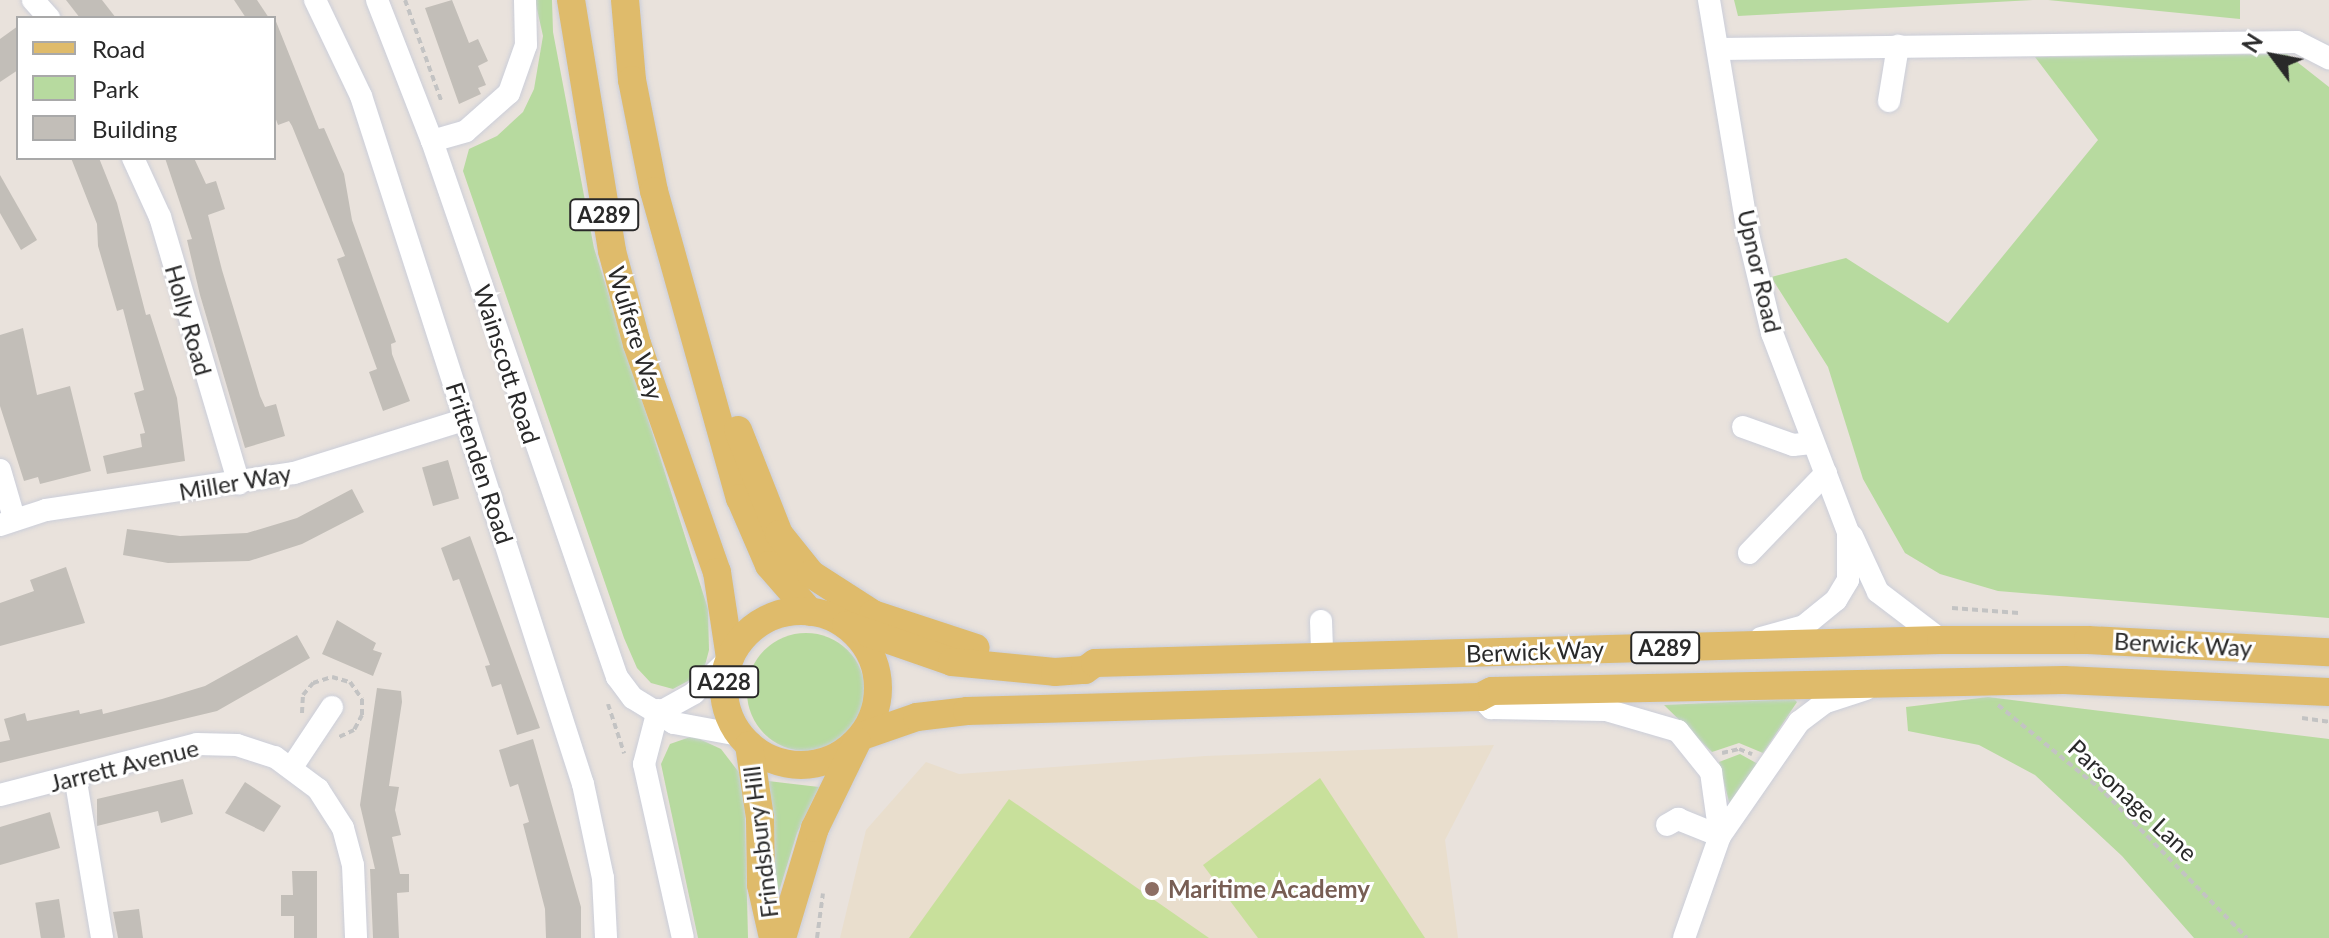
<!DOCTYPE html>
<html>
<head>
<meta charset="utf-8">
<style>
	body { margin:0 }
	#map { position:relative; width:2329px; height:938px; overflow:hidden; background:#e9e2dc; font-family:Lato,sans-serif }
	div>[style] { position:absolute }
	.education>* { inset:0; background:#e9decd }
	.green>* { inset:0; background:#b7da9f }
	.round { border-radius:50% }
	.pitch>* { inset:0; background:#c8e09b }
	.building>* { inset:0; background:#c2beb8; transform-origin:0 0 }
	.path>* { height:4px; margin-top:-2px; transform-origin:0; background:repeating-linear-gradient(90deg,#c3c3c3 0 6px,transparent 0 10px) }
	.roads { filter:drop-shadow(0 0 2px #cbced9) drop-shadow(0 0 2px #cbced9) }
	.minor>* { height:22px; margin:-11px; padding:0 11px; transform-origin:11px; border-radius:11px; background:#fff }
	.major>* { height:28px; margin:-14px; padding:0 14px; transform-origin:14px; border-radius:14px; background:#dfbb6b }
	.major>.ring { margin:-14px; padding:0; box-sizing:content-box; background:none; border:28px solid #dfbb6b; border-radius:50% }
	.dots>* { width:22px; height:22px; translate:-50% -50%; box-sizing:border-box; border:4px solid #fff; border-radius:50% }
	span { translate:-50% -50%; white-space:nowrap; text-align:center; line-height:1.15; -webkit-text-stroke:6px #fff; paint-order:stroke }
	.shield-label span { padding:2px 6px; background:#fff; border:2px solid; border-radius:6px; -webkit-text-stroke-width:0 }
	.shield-label { font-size:22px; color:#292929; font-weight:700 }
	.street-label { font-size:24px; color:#292929 }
	.education-label { font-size:24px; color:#785e54; font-weight:700 }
	.left { translate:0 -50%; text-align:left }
	.legend { position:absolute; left:16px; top:16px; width:260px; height:144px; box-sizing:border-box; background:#fff; border:2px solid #a9a9a9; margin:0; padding:10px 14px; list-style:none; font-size:24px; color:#292929 }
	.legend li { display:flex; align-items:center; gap:16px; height:40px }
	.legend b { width:40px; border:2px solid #a9a9a9 }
	.north { position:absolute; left:2233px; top:16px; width:80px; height:80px; -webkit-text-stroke:6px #fff; paint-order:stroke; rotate:302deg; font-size:22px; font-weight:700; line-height:32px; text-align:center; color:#292929 }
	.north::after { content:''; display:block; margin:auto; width:28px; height:36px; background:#292929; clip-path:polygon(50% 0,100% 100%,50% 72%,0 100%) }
</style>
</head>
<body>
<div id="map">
	<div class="education">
		<div style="clip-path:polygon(1494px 745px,1445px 840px,1458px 938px,840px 938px,866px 830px,926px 762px,959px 774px,1205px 756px)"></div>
	</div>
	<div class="green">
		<div style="clip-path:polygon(535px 0,552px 0,553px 32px,594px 248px,708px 609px,709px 650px,703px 673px,673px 689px,651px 683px,637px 668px,624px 638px,463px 171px,469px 149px,497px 136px,523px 112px,534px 89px,543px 36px)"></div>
		<div style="clip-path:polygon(1734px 0,2033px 0,1738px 16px)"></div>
		<div style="clip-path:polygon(2048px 0,2240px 0,2240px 19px)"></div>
		<div style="clip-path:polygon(2287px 54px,2329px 87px,2329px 618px,1998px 591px,1940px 574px,1905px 553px,1863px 479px,1828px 367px,1771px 277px,1846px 258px,1948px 323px,2098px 140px,2035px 57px)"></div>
		<div class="round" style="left:747px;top:633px;width:118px;height:118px"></div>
		<div style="clip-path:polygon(1988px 697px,2329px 739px,2329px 938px,2194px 938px,2122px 856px,2035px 775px,1979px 745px,1908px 731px,1906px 707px)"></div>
		<div style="clip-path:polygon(1794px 699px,1797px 702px,1763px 753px,1739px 743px,1712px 752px,1664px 705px)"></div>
		<div style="clip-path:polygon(693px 736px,721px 749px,744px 779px,748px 938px,698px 938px,661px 764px,670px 744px)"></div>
		<div style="clip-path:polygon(1740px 754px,1758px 764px,1731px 810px,1719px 762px)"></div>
		<div style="clip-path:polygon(768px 781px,819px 787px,797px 833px,777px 898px)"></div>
	</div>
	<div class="pitch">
		<div style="clip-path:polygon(1320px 778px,1425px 938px,1258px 938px,1203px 865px)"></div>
		<div style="clip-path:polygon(1009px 799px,1209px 938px,909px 938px)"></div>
	</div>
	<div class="building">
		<div style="clip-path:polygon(66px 0,102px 0,116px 18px,80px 18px)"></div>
		<div style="clip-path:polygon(234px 0,257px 0,269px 18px,246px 18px)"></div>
		<div style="clip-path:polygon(452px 0,469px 43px,478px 39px,488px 61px,478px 66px,486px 85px,478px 88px,481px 94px,459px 104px,425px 8px)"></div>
		<div style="clip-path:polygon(275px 19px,319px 129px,324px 128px,344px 174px,352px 220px,396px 342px,391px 344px,392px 354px,410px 401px,383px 411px,369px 372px,377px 369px,337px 259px,345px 256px,292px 126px,289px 121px,278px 125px,274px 114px)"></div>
		<div style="clip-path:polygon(18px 26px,18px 70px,0 82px,0 39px)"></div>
		<div style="clip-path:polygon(71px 158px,99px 158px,117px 203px,146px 315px,150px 314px,177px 398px,185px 461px,107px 474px,103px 456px,142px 447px,140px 434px,145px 433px,134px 393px,144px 390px,123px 309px,117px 311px,98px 246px,97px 224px)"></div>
		<div style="clip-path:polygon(165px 158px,194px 158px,206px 184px,216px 181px,225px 209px,208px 215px,222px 270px,260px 396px,265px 407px,276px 404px,285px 436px,245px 448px,200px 295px,187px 240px,192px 239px)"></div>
		<div style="clip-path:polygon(0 175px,37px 240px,21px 250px,0 213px)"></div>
		<div style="clip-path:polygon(23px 328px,37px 395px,70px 386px,91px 471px,40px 484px,38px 477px,24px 481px,0 406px,0 335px)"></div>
		<div style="left:448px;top:460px;width:40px;height:27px;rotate:74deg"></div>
		<div style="clip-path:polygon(352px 489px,364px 512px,302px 544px,249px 561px,168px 563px,123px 555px,127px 529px,180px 536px,247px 533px,297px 518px)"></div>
		<div style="clip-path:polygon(470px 536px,540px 728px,517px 735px,501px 684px,492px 687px,485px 666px,490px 665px,459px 579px,453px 581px,441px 548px)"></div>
		<div style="clip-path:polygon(66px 567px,85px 623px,0 646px,0 603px,34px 591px,30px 580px)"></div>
		<div style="clip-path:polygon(337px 620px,376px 643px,373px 650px,382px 653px,373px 676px,322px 654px)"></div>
		<div style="clip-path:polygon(297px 635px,310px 658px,217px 711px,0 763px,0 742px,10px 740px,4px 719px,25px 713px,27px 721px,79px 710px,80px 714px,102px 709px,103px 714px,162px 699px,205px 686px)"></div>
		<div style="clip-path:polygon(377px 688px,401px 691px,402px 702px,389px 786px,399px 787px,395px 810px,401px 835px,392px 837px,400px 874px,409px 874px,409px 892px,397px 893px,399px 938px,373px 938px,370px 869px,375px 869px,360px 805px)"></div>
		<div style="clip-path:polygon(533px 739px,581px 907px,581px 938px,546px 938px,545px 909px,523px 824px,529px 822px,518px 784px,510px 787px,499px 750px)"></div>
		<div style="clip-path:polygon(183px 779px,193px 814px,161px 823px,158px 811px,97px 826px,97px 799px)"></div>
		<div style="clip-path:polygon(245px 782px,281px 806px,264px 832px,225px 813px)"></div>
		<div style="clip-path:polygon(50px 812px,60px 848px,0 865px,0 827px)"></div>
		<div style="clip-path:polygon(292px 871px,317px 871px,317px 938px,294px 938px,294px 916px,281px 916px,281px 895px,293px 895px)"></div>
		<div style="left:59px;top:899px;width:39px;height:24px;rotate:81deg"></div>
		<div style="clip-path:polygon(139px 909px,143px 938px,118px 938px,113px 912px)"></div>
	</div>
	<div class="path">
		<div style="left:405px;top:0;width:109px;rotate:70.2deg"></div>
		<div style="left:1952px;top:608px;width:67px;rotate:4.3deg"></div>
		<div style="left:608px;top:704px;width:52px;rotate:71.9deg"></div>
		<div style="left:1998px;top:705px;width:139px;rotate:39.4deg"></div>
		<div style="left:2105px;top:793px;width:203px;rotate:45.6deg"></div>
		<div style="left:302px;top:713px;width:18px;rotate:-87deg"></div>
		<div style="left:303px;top:695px;width:16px;rotate:-50deg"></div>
		<div style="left:313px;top:683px;width:20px;rotate:-18deg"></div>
		<div style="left:332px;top:677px;width:19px;rotate:16deg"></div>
		<div style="left:350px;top:682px;width:21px;rotate:55deg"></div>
		<div style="left:362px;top:699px;width:16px;rotate:90deg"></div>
		<div style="left:362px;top:715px;width:17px;rotate:118deg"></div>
		<div style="left:354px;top:730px;width:19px;rotate:155deg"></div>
		<div style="left:2302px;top:718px;width:27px;rotate:8deg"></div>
		<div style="left:1722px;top:753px;width:17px;rotate:-13deg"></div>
		<div style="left:1739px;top:749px;width:14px;rotate:21deg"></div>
		<div style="left:817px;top:938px;width:45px;rotate:-82.4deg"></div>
	</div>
	<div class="roads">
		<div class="minor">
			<div style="left:33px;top:0;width:24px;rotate:48deg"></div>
			<div style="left:315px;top:0;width:106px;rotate:64.4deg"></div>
			<div style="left:361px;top:96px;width:723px;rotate:72.12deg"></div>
			<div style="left:583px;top:784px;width:96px;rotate:78deg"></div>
			<div style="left:603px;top:878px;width:60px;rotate:87.1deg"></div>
			<div style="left:377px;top:0;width:151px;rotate:68.7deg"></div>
			<div style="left:432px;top:141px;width:567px;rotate:70.96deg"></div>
			<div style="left:617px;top:677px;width:26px;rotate:53deg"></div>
			<div style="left:633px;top:698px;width:48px;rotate:31.4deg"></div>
			<div style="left:674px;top:723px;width:66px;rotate:10.5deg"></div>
			<div style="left:1709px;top:0;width:241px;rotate:80.5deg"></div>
			<div style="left:1749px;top:238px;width:98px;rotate:76.4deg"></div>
			<div style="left:1772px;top:333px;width:213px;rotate:69.1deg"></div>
			<div style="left:1848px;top:532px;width:48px;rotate:90deg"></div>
			<div style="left:1848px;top:580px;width:23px;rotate:121deg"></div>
			<div style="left:1836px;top:600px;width:41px;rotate:140.9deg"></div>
			<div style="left:1804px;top:626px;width:45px;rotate:164.4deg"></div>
			<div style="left:1719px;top:49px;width:578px;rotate:-0.69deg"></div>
			<div style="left:2297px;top:42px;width:36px;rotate:27deg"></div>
			<div style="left:1889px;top:101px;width:56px;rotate:-80.7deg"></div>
			<div style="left:432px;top:141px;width:35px;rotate:-16deg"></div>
			<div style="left:466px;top:131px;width:57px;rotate:-41.5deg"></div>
			<div style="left:509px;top:93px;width:51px;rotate:-70.5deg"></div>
			<div style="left:526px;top:45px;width:45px;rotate:-91.3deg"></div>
			<div style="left:133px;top:158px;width:65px;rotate:65.4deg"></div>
			<div style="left:160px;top:217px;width:278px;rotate:73.5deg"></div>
			<div style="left:1743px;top:427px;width:53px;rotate:19.8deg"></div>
			<div style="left:1793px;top:445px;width:20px;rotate:-6deg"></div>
			<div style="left:0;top:470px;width:50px;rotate:73.7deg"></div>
			<div style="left:0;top:525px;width:48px;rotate:-18.1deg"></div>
			<div style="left:46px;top:510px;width:251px;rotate:-8.5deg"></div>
			<div style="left:294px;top:473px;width:180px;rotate:-17.4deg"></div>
			<div style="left:1852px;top:536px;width:62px;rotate:65.1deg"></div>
			<div style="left:1878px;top:592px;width:79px;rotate:37.3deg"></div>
			<div style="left:1749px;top:553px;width:111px;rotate:-46.1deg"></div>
			<div style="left:1321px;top:621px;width:36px;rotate:88deg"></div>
			<div style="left:1480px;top:697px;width:16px;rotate:45deg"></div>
			<div style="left:1491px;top:708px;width:115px;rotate:1deg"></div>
			<div style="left:1606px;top:710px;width:75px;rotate:16.3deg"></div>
			<div style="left:1678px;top:731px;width:53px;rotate:51.2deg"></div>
			<div style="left:1711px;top:772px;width:65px;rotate:82deg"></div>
			<div style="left:658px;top:710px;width:56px;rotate:104.5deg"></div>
			<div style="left:644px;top:764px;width:178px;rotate:77.4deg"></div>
			<div style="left:662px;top:711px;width:37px;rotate:-29deg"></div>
			<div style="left:694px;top:693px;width:50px;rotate:-44.2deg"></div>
			<div style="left:292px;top:767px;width:72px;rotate:-56.3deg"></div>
			<div style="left:75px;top:776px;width:164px;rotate:80.5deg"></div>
			<div style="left:0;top:795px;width:203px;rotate:-14.5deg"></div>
			<div style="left:197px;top:744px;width:40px;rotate:1.4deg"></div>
			<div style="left:237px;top:745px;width:40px;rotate:18deg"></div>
			<div style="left:275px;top:757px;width:54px;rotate:36.7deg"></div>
			<div style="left:318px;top:789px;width:46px;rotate:57.3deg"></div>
			<div style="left:343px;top:828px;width:38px;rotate:75deg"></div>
			<div style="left:353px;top:865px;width:73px;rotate:87.6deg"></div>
			<div style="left:1667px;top:825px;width:13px;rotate:-29deg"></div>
			<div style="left:1678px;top:819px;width:45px;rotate:22deg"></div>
			<div style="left:1684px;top:938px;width:108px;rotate:-70.6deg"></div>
			<div style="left:1720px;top:836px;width:139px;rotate:-55.3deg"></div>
			<div style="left:1799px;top:722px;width:34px;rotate:-37deg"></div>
			<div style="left:1826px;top:702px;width:42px;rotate:-18deg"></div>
		</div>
		<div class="major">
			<div style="left:571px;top:0;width:254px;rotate:80.7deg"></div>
			<div style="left:612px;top:251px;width:96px;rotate:75deg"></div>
			<div style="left:637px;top:344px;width:242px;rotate:70.7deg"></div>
			<div style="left:717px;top:572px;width:87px;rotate:81.4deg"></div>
			<div style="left:625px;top:0;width:80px;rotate:85deg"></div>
			<div style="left:632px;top:80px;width:113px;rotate:78.8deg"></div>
			<div style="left:654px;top:191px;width:319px;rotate:74.4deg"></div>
			<div style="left:740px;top:498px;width:73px;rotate:66.6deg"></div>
			<div style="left:769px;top:565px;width:62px;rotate:48.9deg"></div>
			<div style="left:738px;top:430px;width:112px;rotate:68.5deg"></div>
			<div style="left:779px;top:534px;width:51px;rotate:51.3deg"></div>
			<div style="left:811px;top:574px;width:74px;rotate:32.8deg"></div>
			<div style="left:873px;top:614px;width:108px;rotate:18.3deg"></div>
			<div class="ring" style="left:724px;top:611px;width:126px;height:126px"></div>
			<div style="left:846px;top:625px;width:112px;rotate:19.2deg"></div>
			<div style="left:952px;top:662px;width:103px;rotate:5.5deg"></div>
			<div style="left:1055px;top:672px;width:30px;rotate:-4deg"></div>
			<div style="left:1085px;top:670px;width:12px;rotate:-35deg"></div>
			<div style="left:1095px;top:663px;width:846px;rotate:-1.56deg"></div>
			<div style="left:1941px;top:640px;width:147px"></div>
			<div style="left:2088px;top:640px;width:241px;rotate:2.9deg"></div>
			<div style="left:862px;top:736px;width:58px;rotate:-19.1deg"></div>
			<div style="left:917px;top:717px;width:50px;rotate:-6.8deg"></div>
			<div style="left:967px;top:711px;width:513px;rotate:-1.56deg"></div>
			<div style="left:1480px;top:697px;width:13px;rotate:-27deg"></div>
			<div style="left:1492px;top:691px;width:572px;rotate:-1.1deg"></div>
			<div style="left:2064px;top:680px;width:265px;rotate:2.6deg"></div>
			<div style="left:749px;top:745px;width:74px;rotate:81.4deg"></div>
			<div style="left:760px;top:818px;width:67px;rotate:89.1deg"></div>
			<div style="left:761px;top:885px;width:54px;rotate:77.2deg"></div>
			<div style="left:782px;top:938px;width:115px;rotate:-73.3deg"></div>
			<div style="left:815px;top:828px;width:96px;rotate:-64deg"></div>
		</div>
	</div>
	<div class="dots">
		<div style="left:1152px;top:889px;background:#8d6e63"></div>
	</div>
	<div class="shield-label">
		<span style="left:604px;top:215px">A289</span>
		<span style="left:1665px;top:648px">A289</span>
		<span style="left:724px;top:682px">A228</span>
	</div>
	<div class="street-label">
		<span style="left:1760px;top:271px;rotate:77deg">Upnor Road</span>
		<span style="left:189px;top:320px;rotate:74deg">Holly Road</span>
		<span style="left:636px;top:333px;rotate:73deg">Wulfere Way</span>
		<span style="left:507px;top:364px;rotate:72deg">Wainscott Road</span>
		<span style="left:480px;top:463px;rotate:72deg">Frittenden Road</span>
		<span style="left:235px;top:482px;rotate:-10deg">Miller Way</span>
		<span style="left:2183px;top:644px;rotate:3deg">Berwick Way</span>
		<span style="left:1535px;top:651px;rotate:-2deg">Berwick Way</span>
		<span style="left:124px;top:765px;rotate:-14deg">Jarrett Avenue</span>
		<span style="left:2133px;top:800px;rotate:43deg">Parsonage Lane</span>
		<span style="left:760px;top:842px;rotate:-97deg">Frindsbury Hill</span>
	</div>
	<div class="education-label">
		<span class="left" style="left:1168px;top:889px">Maritime Academy</span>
	</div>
	<ul class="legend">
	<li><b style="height:10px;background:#dfbb6b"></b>Road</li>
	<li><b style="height:22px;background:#b7da9f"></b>Park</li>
	<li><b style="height:22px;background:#c2beb8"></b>Building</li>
	</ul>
	<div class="north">N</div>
</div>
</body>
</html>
